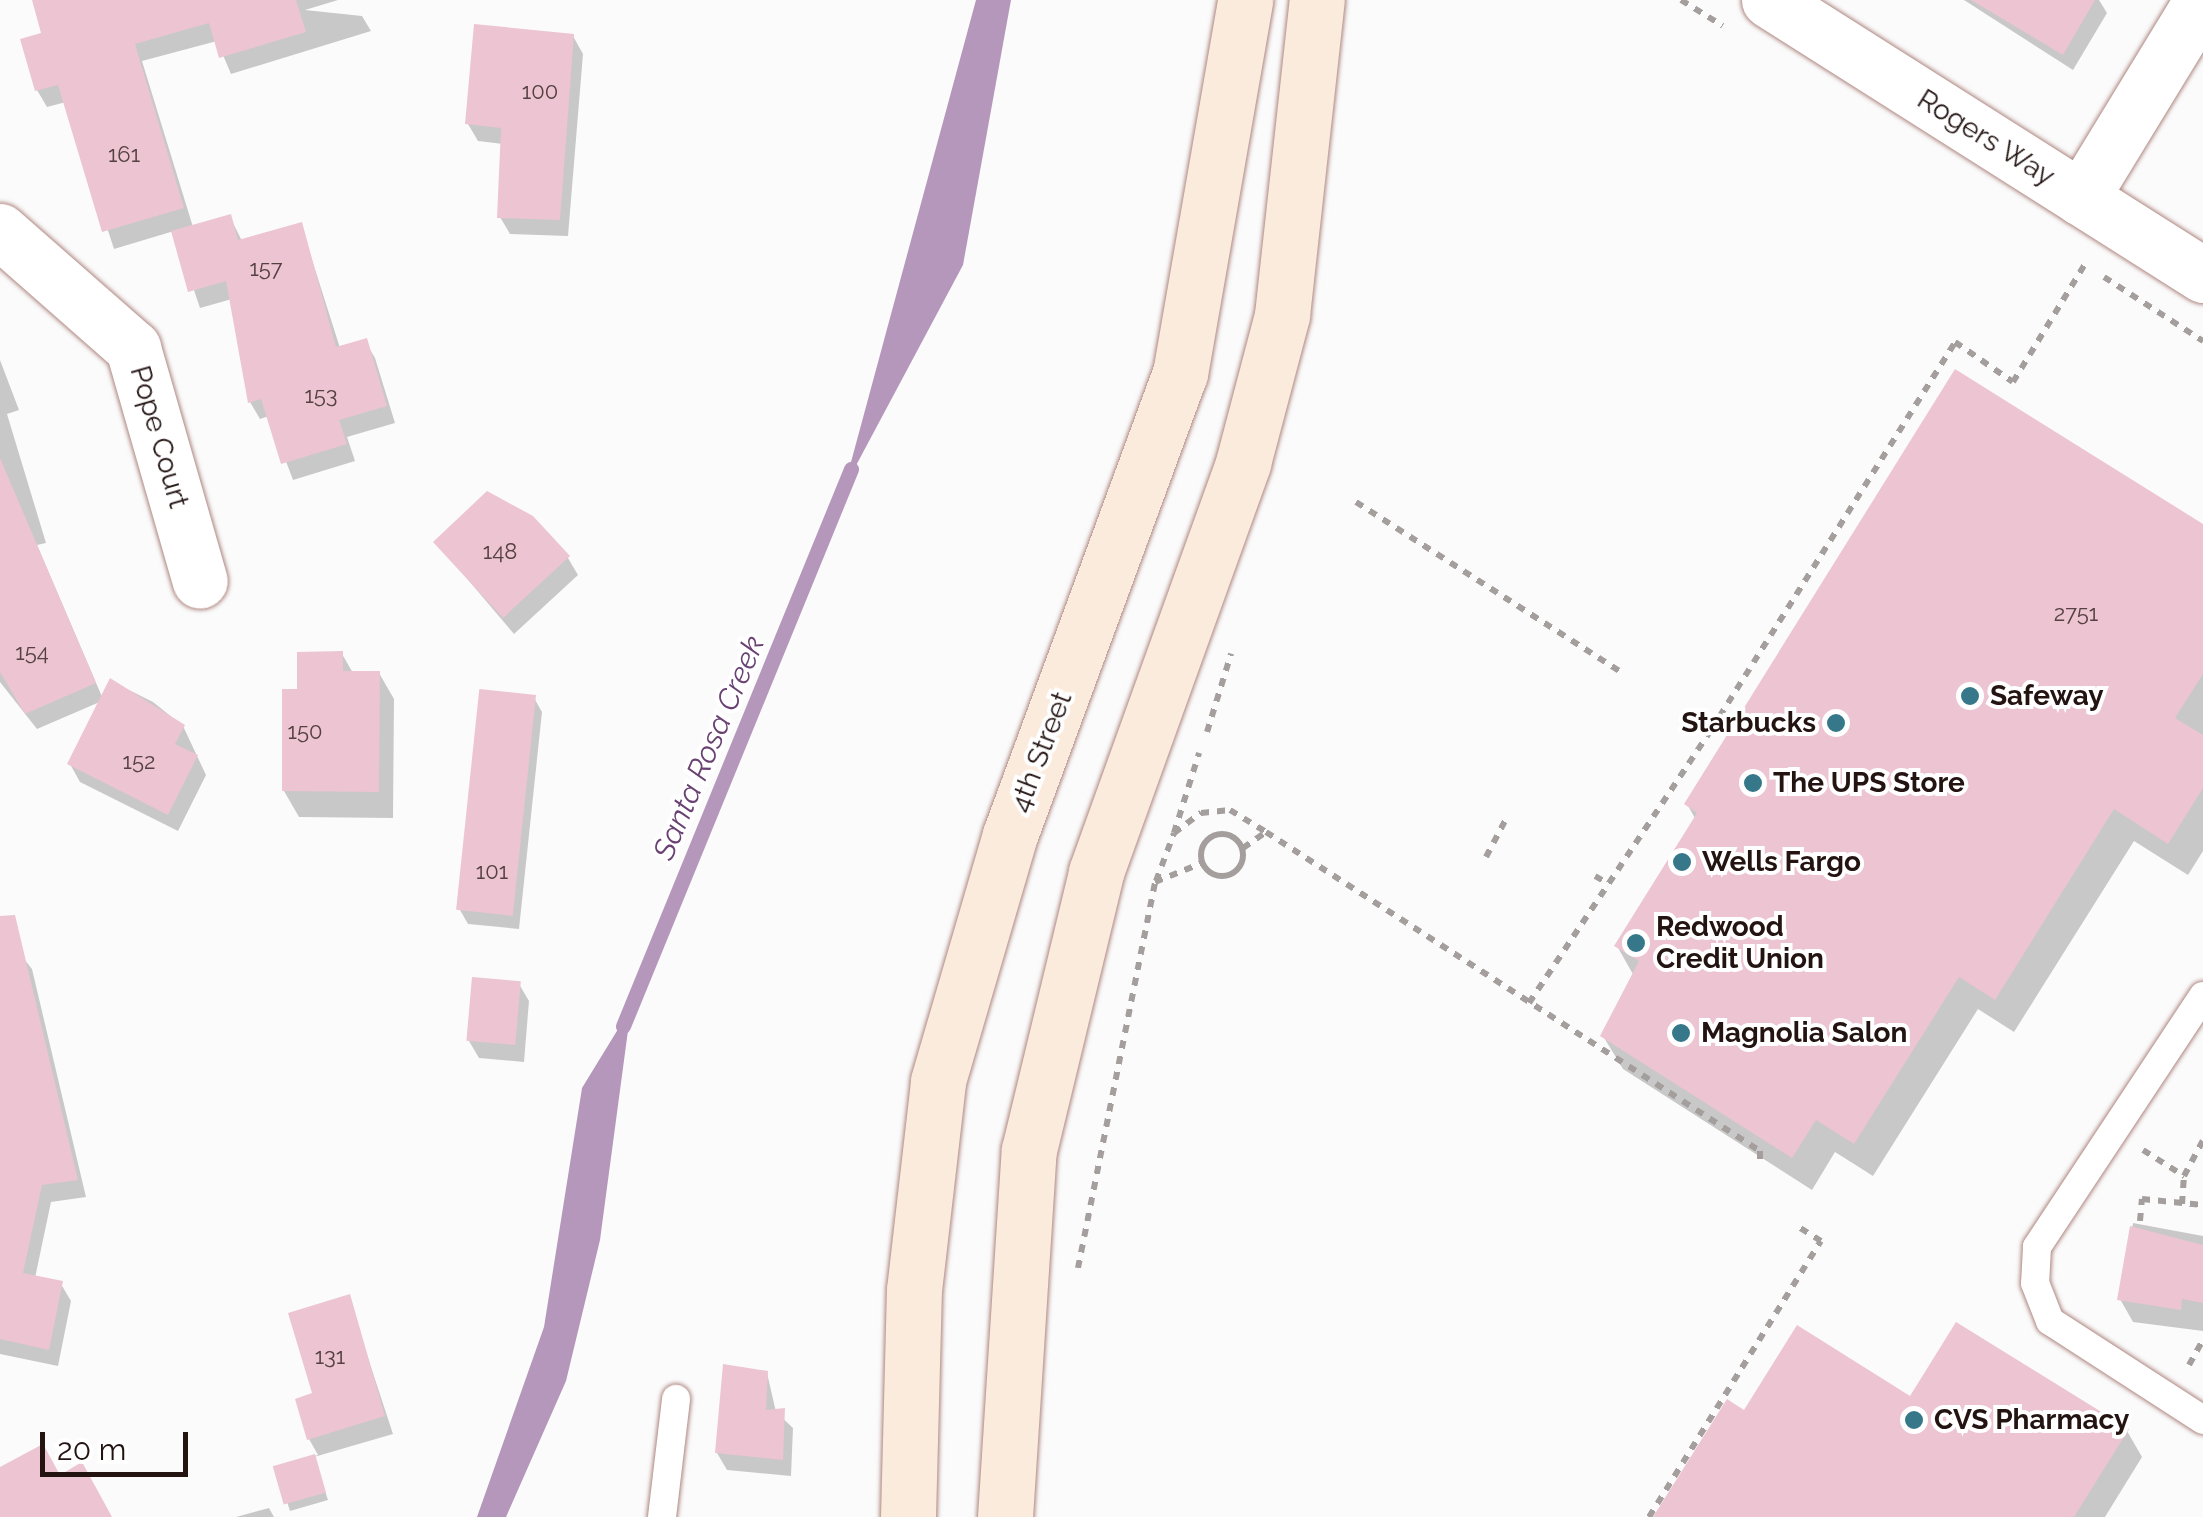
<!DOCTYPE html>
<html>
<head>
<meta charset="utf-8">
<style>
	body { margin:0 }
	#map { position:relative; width:2203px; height:1517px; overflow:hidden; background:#fbfbfb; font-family:Raleway,sans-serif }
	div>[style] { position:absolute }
	.water>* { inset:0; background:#b597bb }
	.shadow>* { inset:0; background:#0003 }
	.stream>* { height:15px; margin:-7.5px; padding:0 7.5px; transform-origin:7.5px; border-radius:7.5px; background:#b597bb }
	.building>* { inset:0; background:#ecc4d2; transform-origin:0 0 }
	.path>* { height:6px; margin-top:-3px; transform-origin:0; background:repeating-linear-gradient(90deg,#a49e9d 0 8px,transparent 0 16px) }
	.path>.ring { margin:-3px; padding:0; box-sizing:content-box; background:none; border:6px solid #a49e9d; border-radius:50% }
	.roads { filter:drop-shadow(0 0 2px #ae8781) drop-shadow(0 0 2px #ae8781) }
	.service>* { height:28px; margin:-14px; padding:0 14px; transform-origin:14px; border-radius:14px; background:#fff }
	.minor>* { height:55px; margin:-27.5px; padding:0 27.5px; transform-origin:27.5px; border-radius:27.5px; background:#fff }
	.secondary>* { height:55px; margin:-27.5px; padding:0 27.5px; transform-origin:27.5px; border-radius:27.5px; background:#fbebdc }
	.dots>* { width:28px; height:28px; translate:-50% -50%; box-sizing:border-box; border:5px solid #fff; border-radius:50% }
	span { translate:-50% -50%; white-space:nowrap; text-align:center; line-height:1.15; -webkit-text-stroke:8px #fff; paint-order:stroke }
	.number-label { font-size:22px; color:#554042 }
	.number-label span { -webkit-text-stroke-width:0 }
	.street-label { font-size:28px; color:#231412 }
	.poi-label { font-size:28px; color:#231412; font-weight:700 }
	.left { translate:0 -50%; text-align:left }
	.right { translate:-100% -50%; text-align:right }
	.water-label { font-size:30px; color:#694172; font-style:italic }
	.scale { position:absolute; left:40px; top:1432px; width:148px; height:45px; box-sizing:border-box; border:5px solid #231412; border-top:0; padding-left:12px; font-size:30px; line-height:35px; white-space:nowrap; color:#231412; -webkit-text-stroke:8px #fff; paint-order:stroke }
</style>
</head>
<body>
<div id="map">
	<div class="water">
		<div style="clip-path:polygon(976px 0,1011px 0,963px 265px,844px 488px)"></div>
		<div style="clip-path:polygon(631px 1008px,600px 1240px,566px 1381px,506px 1517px,477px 1517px,544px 1327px,582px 1088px)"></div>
	</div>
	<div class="shadow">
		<div style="clip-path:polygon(35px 0,338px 0,305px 10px,362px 16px,371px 31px,231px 74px,217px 41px,142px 61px,193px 227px,230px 217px,242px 241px,301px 225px,340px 348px,365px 341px,375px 358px,395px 423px,347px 437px,355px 461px,293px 480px,269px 416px,260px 419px,250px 402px,232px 299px,200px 308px,174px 231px,114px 249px,66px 102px,47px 107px,37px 90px,44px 35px)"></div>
		<div style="clip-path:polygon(1964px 0,2099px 0,2107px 13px,2073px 70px)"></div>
		<div style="clip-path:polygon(573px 36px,583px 54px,568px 236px,510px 234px,500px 217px,503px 144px,478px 141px,468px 124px)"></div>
		<div style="clip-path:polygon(0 360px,19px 410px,7px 414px,46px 543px,37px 545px,103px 699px,111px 681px,153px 702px,183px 726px,206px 775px,178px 831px,80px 782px,70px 764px,102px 701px,37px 729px,0 682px)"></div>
		<div style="clip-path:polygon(2203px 526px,2203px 851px,2188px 875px,2134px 841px,2014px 1032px,1978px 1009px,1873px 1176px,1835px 1152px,1812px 1190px,1623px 1069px,1603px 1036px,1634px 976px,1617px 946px,1696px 820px,1687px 804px)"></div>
		<div style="clip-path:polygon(436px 542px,568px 558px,578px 575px,514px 634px)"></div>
		<div style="clip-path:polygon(342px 654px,353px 673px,379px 673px,394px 699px,393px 818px,299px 817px,284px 791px,299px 691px)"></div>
		<div style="clip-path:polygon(534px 698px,542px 712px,519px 929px,468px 924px,460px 910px)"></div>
		<div style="clip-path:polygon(0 929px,32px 969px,86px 1197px,51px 1202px,35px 1278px,61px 1284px,71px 1301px,58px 1366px,0 1354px)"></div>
		<div style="clip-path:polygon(519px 984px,529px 1001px,524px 1062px,479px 1058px,469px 1041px)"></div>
		<div style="clip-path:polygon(2133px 1223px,2203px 1236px,2203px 1331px,2133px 1322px,2120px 1299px)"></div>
		<div style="clip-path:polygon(348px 1297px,393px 1434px,314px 1457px,328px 1500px,290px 1511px,276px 1467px,318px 1455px,309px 1439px,315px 1395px)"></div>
		<div style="clip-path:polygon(767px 1373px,776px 1412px,793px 1428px,791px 1476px,727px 1470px,717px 1453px)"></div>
		<div style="clip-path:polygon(1911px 1400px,2127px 1431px,2142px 1457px,2105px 1517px,1656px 1517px,1745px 1413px)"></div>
		<div style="clip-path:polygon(269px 1508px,274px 1517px,236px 1517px)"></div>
	</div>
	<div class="stream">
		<div style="left:623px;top:1026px;width:602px;rotate:-67.74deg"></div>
	</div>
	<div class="building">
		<div style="clip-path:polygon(32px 0,296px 0,306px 32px,219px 58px,209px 23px,135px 44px,184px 208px,102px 232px,58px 85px,35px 91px,20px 39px,41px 33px)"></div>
		<div style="clip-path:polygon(1971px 0,2095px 0,2063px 55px)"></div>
		<div style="clip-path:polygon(474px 24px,574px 34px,560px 220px,497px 218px,501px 128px,465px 124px)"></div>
		<div style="clip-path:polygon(231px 214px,238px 240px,302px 222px,336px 347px,367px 338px,387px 406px,339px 420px,347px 444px,281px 464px,261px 399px,248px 403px,226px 281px,188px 292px,171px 231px)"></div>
		<div style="clip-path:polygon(1955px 369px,2203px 524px,2203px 674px,2175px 718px,2203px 735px,2203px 788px,2168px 844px,2114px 809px,1995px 1000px,1959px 977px,1854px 1144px,1816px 1120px,1792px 1158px,1600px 1036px,1639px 961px,1614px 946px,1697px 813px,1684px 804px)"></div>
		<div style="clip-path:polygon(0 458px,96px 683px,25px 714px,0 672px)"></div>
		<div style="clip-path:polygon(487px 491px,533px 516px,570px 556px,503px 618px,433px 542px)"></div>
		<div style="clip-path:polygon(343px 651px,343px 671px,380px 671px,379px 792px,282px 791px,282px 689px,297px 689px,297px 652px)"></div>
		<div style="clip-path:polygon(110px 678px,185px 725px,175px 744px,198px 755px,168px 815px,67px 764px)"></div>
		<div style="left:536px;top:695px;width:222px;height:57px;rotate:96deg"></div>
		<div style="clip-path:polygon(15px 915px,78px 1180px,42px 1185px,23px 1273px,63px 1281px,49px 1350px,0 1339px,0 916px)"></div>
		<div style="left:472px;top:977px;width:49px;height:64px;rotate:5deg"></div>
		<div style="clip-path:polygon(2130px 1226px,2203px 1245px,2203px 1303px,2182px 1299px,2181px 1310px,2117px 1300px)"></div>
		<div style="clip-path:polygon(350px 1294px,385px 1416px,307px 1440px,295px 1399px,312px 1393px,288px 1313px)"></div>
		<div style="clip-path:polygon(1956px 1322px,2129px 1429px,2074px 1517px,1653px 1517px,1727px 1399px,1744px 1410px,1797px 1325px,1910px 1396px)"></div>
		<div style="clip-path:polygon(723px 1364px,768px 1371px,766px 1410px,785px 1408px,783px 1460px,715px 1453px)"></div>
		<div style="clip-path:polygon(43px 1444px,60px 1475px,82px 1462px,112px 1517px,0 1517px,0 1467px)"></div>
		<div style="left:315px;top:1454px;width:40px;height:44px;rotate:74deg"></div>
	</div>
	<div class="path">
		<div style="left:1681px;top:0;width:49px;rotate:31.8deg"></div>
		<div style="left:2104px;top:277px;width:118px;rotate:32.9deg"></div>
		<div style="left:1356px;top:502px;width:318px;rotate:32.7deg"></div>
		<div style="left:1711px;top:730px;width:458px;rotate:-57.8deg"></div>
		<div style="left:1955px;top:342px;width:70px;rotate:34.6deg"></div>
		<div style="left:2013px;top:382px;width:142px;rotate:-58.6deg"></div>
		<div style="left:1207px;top:732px;width:82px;rotate:-72.9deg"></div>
		<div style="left:1174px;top:833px;width:84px;rotate:-72.6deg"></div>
		<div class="ring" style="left:1201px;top:834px;width:36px;height:36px"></div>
		<div style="left:1243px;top:848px;width:28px;rotate:-35deg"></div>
		<div style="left:1266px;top:832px;width:588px;rotate:32.85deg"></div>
		<div style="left:1760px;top:1151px;width:12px;rotate:90deg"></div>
		<div style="left:1486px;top:857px;width:43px;rotate:-62.2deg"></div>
		<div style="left:1595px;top:876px;width:16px;rotate:30deg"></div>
		<div style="left:1156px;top:881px;width:51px;rotate:-69.4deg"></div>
		<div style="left:1174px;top:833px;width:34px;rotate:-37deg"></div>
		<div style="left:1201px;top:813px;width:29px;rotate:-6deg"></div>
		<div style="left:1230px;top:810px;width:42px;rotate:31.4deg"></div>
		<div style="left:1529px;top:1003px;width:328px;rotate:-56.3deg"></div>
		<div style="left:1711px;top:730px;width:22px;rotate:-148deg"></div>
		<div style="left:2143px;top:1150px;width:49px;rotate:32.4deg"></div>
		<div style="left:2184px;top:1176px;width:40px;rotate:-62deg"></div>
		<div style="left:2182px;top:1204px;width:28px;rotate:-86deg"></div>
		<div style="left:2140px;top:1221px;width:22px;rotate:-85deg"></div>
		<div style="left:2142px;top:1199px;width:61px;rotate:5.6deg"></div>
		<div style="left:1078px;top:1268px;width:394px;rotate:-78.7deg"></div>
		<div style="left:1155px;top:882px;width:51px;rotate:-22deg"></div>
		<div style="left:2189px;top:1365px;width:29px;rotate:-61deg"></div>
		<div style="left:1649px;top:1517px;width:325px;rotate:-58.1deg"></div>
		<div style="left:1821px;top:1241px;width:25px;rotate:-148deg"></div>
	</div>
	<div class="roads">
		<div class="service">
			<div style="left:2203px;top:996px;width:301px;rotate:123.5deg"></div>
			<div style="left:2037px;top:1247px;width:36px;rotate:93deg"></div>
			<div style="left:2035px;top:1283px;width:41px;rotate:68.5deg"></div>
			<div style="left:2050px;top:1321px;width:182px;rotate:32.9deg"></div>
			<div style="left:662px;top:1517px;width:119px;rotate:-83.2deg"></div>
		</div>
		<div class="minor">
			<div style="left:1769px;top:0;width:514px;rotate:32.36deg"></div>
			<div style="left:2081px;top:198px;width:232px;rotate:-58.6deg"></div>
			<div style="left:0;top:231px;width:177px;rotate:41.3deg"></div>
			<div style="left:133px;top:348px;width:242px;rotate:74deg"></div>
		</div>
		<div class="secondary">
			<div style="left:908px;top:1517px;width:227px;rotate:-88.5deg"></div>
			<div style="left:914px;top:1290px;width:210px;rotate:-83.4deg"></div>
			<div style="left:938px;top:1081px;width:256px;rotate:-73.7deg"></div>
			<div style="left:1010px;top:835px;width:491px;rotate:-69.8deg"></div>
			<div style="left:1180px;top:374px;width:380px;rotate:-80.1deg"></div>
			<div style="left:1005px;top:1517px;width:368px;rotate:-86.3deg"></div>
			<div style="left:1029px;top:1150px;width:286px;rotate:-76.4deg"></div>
			<div style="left:1096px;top:872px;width:435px;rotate:-70.2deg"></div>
			<div style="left:1243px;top:463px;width:153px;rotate:-75.2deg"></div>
			<div style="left:1282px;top:315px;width:317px;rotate:-83.7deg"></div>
		</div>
	</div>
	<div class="dots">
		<div style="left:1970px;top:696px;background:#36788a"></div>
		<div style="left:1836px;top:723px;background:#36788a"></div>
		<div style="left:1753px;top:783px;background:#36788a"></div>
		<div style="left:1682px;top:862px;background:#36788a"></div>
		<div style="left:1636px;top:943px;background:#36788a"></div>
		<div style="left:1681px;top:1033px;background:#36788a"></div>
		<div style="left:1914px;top:1420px;background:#36788a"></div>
	</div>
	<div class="number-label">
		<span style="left:540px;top:92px">100</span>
		<span style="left:124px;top:155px">161</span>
		<span style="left:266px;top:269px">157</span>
		<span style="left:321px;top:396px">153</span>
		<span style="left:500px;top:552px">148</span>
		<span style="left:2076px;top:614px">2751</span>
		<span style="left:32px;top:653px">154</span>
		<span style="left:305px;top:732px">150</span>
		<span style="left:139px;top:762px">152</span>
		<span style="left:492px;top:872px">101</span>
		<span style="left:330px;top:1357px">131</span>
	</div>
	<div class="street-label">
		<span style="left:1986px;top:138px;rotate:32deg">Rogers Way</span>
		<span style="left:159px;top:437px;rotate:74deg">Pope Court</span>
		<span style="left:1041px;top:752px;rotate:-69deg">4th Street</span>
	</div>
	<div class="poi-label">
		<span class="left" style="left:1990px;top:696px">Safeway</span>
		<span class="right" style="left:1816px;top:723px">Starbucks</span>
		<span class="left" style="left:1773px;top:783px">The UPS Store</span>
		<span class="left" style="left:1702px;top:862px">Wells Fargo</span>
		<span class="left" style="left:1656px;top:943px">Redwood<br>Credit Union</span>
		<span class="left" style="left:1701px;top:1033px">Magnolia Salon</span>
		<span class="left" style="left:1934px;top:1420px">CVS Pharmacy</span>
	</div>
	<div class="water-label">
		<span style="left:709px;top:748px;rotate:-67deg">Santa Rosa Creek</span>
	</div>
	<div class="scale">20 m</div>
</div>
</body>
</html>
